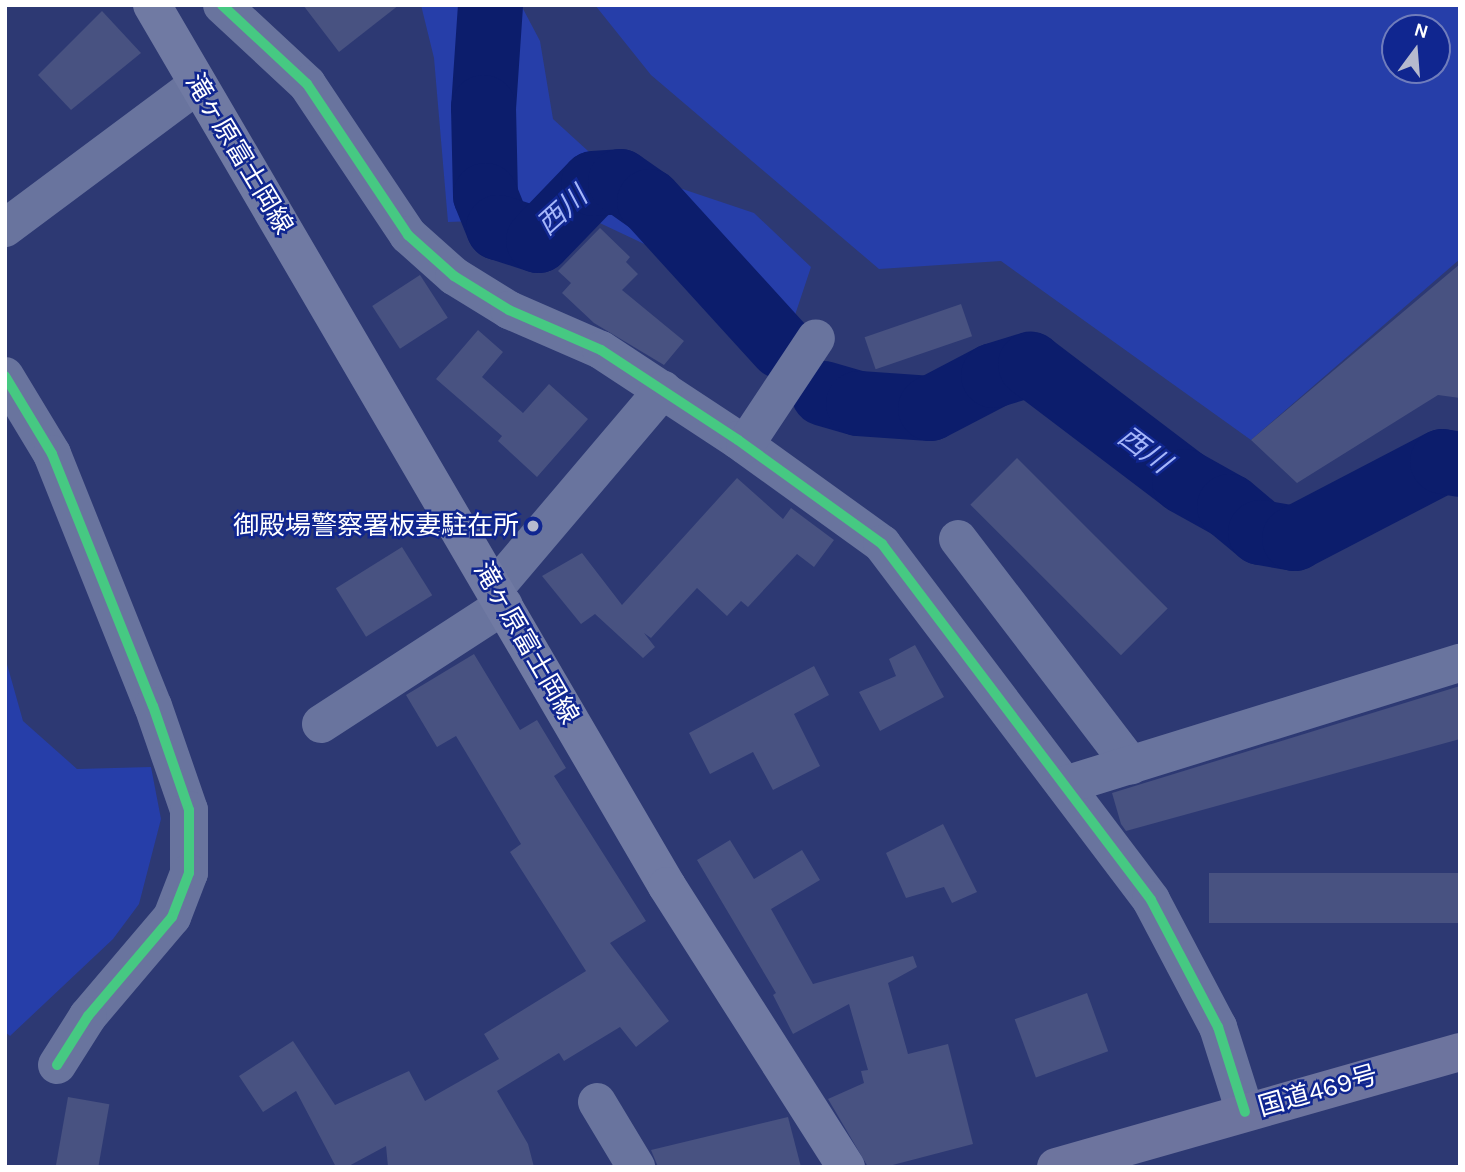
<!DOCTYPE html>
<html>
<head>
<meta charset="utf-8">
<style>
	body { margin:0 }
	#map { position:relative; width:1465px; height:1172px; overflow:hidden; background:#2d3973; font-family:Karla,"Noto Sans JP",sans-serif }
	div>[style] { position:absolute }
	.green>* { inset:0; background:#263ea9 }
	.river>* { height:65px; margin:-32.5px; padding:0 32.5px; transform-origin:32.5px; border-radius:32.5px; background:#0c1d6c }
	.building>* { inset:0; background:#485281; transform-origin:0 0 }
	.street>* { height:38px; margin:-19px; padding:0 19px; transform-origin:19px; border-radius:19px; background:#69749e }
	.secondary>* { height:38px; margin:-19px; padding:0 19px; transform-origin:19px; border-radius:19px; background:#707aa3 }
	.highway>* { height:38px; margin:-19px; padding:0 19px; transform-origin:19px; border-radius:19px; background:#6d749e }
	.cycleway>* { height:10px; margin:-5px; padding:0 5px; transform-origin:5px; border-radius:5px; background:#46c982 }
	.dots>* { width:19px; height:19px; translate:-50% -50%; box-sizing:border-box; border:4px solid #102690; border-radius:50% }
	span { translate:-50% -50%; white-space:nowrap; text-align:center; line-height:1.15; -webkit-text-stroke:5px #102690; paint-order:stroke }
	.street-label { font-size:26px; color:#fff }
	.poi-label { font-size:26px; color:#fff }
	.right { translate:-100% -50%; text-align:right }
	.water-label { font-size:28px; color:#a5b6fa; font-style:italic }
	.frame { position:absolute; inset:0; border:7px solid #fff; pointer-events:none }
	.north { position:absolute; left:1381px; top:14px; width:70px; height:70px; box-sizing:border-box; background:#102690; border:2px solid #707dbc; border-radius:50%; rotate:16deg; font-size:19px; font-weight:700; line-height:28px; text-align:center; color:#fff }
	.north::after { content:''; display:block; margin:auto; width:24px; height:32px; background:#b6bace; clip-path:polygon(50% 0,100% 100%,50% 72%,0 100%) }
</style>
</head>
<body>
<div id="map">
	<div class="green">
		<div style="clip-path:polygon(421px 5px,521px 5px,540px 41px,553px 119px,599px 161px,754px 213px,811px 267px,795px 315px,587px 217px,448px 222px,434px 58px)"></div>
		<div style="clip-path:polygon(evenodd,595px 5px,1460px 5px,1460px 259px,1251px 440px,1001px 261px,879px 269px,651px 75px,595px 5px,1395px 28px,1437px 28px,1437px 70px,1395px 70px,1395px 28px)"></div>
		<div style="clip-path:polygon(5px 657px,23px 721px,77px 769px,151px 767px,161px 819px,139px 904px,113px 939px,10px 1036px,5px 1032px)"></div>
	</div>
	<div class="river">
		<div style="left:490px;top:5px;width:102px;rotate:93.9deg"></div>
		<div style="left:483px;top:107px;width:88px;rotate:88.7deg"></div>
		<div style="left:485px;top:195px;width:35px;rotate:68deg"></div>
		<div style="left:498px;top:227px;width:42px;rotate:18deg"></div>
		<div style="left:538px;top:240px;width:79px;rotate:-46deg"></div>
		<div style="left:593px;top:183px;width:27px;rotate:-4deg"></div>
		<div style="left:620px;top:181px;width:35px;rotate:35deg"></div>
		<div style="left:649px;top:201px;width:196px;rotate:47.7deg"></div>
		<div style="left:823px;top:393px;width:36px;rotate:16deg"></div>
		<div style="left:858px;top:403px;width:72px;rotate:4deg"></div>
		<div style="left:930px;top:408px;width:71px;rotate:-27.6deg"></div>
		<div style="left:993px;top:375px;width:39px;rotate:-17deg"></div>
		<div style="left:1030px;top:364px;width:193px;rotate:37.2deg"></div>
		<div style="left:1184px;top:481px;width:51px;rotate:29.1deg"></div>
		<div style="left:1229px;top:506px;width:40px;rotate:40deg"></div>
		<div style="left:1260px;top:532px;width:35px;rotate:10deg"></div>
		<div style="left:1294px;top:538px;width:167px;rotate:-27.5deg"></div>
		<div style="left:1442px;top:461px;width:18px;rotate:9deg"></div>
	</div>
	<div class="building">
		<div style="clip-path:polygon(303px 5px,399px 5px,339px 52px)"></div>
		<div style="clip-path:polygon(102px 11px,141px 53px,71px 110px,38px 75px)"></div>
		<div style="clip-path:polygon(600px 228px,630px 257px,626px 262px,638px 274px,622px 290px,684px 341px,664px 365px,594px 323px,562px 293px,571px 283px,558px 271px)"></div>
		<div style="clip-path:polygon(1460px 264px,1460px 398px,1438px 395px,1297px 483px,1251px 440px)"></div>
		<div style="left:420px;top:275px;width:51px;height:57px;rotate:57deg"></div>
		<div style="left:961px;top:304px;width:34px;height:102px;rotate:71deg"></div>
		<div style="clip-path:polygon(478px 330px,503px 352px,482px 377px,523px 413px,549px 384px,588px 419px,537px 477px,498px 441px,502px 436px,436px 379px)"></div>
		<div style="left:1017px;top:458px;width:213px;height:66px;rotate:45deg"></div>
		<div style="clip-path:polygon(737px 478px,783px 519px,791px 508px,834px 540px,814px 567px,797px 554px,748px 607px,741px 601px,727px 616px,697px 588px,651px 638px,644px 633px,655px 647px,643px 658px,595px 614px,581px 624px,542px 576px,582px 553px,622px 605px)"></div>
		<div style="left:402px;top:547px;width:57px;height:78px;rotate:58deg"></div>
		<div style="clip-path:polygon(915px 645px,944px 697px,880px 731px,859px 692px,896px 676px,889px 659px)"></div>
		<div style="clip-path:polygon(474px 654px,520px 730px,537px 720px,566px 768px,554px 776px,646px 921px,610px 943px,669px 1021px,636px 1047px,620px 1027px,564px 1061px,559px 1053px,497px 1091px,528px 1144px,534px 1167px,388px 1167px,386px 1146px,347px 1167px,336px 1167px,296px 1091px,263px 1112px,239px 1076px,293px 1041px,335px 1105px,409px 1071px,425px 1101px,499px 1059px,484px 1034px,586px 971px,510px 852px,521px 844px,456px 736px,437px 747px,406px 695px)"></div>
		<div style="clip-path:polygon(814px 666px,829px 695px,794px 714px,820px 766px,773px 790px,753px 752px,710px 774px,689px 733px)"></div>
		<div style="clip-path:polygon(1460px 686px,1460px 739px,1126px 831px,1121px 824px,1112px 793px)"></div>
		<div style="clip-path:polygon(943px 824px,977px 892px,952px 903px,944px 887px,906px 898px,886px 853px)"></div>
		<div style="clip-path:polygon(730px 840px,754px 879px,802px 850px,820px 880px,771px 909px,813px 984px,913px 956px,917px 967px,888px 983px,908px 1054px,948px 1044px,973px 1144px,885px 1167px,868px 1167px,828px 1099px,864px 1083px,861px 1071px,868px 1070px,849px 1004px,793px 1034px,773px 995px,776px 993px,697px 860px)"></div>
		<div style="left:1460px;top:873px;width:50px;height:251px;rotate:90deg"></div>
		<div style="left:1087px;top:993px;width:62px;height:77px;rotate:70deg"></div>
		<div style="left:68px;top:1097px;width:42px;height:71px;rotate:10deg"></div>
		<div style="clip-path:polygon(788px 1117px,801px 1167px,658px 1167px,651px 1150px)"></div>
	</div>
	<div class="street">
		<div style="left:222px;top:5px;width:116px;rotate:42.9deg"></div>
		<div style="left:307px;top:84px;width:182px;rotate:56.2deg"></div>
		<div style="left:408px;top:235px;width:62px;rotate:41.7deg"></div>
		<div style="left:454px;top:276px;width:65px;rotate:31.7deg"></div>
		<div style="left:509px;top:310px;width:100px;rotate:23.5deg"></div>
		<div style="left:601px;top:350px;width:164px;rotate:33.3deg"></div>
		<div style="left:738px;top:440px;width:178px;rotate:35.8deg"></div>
		<div style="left:882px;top:544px;width:446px;rotate:52.9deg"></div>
		<div style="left:1151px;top:900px;width:144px;rotate:62.2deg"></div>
		<div style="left:1218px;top:1027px;width:89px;rotate:72.4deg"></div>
		<div style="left:5px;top:228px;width:239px;rotate:-36.7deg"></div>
		<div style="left:5px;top:376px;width:91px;rotate:58.9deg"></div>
		<div style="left:52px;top:454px;width:271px;rotate:68.2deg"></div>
		<div style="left:153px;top:706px;width:110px;rotate:70.9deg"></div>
		<div style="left:189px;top:810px;width:63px;rotate:90deg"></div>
		<div style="left:189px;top:873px;width:47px;rotate:111.1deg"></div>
		<div style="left:172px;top:917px;width:130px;rotate:130.3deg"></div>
		<div style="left:88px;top:1016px;width:58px;rotate:122.3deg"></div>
		<div style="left:745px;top:445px;width:128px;rotate:-56.4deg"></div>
		<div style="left:958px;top:539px;width:285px;rotate:52.6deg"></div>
		<div style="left:495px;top:588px;width:260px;rotate:-49.7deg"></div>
		<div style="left:321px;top:724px;width:218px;rotate:-33deg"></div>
		<div style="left:1065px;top:785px;width:413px;rotate:-17.2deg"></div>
		<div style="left:597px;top:1102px;width:76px;rotate:59deg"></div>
	</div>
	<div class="secondary">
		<div style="left:152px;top:5px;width:1020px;rotate:59.69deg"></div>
		<div style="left:667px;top:886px;width:333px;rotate:57.5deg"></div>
	</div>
	<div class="highway">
		<div style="left:1056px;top:1167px;width:420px;rotate:-15.9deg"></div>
	</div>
	<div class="cycleway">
		<div style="left:222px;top:5px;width:116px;rotate:42.9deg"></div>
		<div style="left:307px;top:84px;width:182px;rotate:56.2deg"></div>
		<div style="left:408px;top:235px;width:62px;rotate:41.7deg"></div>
		<div style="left:454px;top:276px;width:65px;rotate:31.7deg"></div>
		<div style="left:509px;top:310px;width:100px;rotate:23.5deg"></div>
		<div style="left:601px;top:350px;width:164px;rotate:33.3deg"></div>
		<div style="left:738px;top:440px;width:178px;rotate:35.8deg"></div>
		<div style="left:882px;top:544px;width:446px;rotate:52.9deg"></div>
		<div style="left:1151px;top:900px;width:144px;rotate:62.2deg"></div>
		<div style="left:1218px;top:1027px;width:89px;rotate:72.4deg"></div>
		<div style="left:5px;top:376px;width:91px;rotate:58.9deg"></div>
		<div style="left:52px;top:454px;width:271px;rotate:68.2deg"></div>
		<div style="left:153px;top:706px;width:110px;rotate:70.9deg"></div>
		<div style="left:189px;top:810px;width:63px;rotate:90deg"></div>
		<div style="left:189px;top:873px;width:47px;rotate:111.1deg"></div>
		<div style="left:172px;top:917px;width:130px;rotate:130.3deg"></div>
		<div style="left:88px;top:1016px;width:58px;rotate:122.3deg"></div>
	</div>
	<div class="dots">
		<div style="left:533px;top:526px;background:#b6bace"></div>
	</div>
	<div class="street-label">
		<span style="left:239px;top:154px;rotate:59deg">滝ヶ原富士岡線</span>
		<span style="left:526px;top:643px;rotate:60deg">滝ヶ原富士岡線</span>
		<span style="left:1318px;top:1091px;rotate:-16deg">国道469号</span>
	</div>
	<div class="poi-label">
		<span class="right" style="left:519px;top:526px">御殿場警察署板妻駐在所</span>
	</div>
	<div class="water-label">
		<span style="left:562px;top:211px;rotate:-42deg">西川</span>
		<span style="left:1144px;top:450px;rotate:37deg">西川</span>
	</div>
	<div class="frame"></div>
	<div class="north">N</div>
</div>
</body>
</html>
